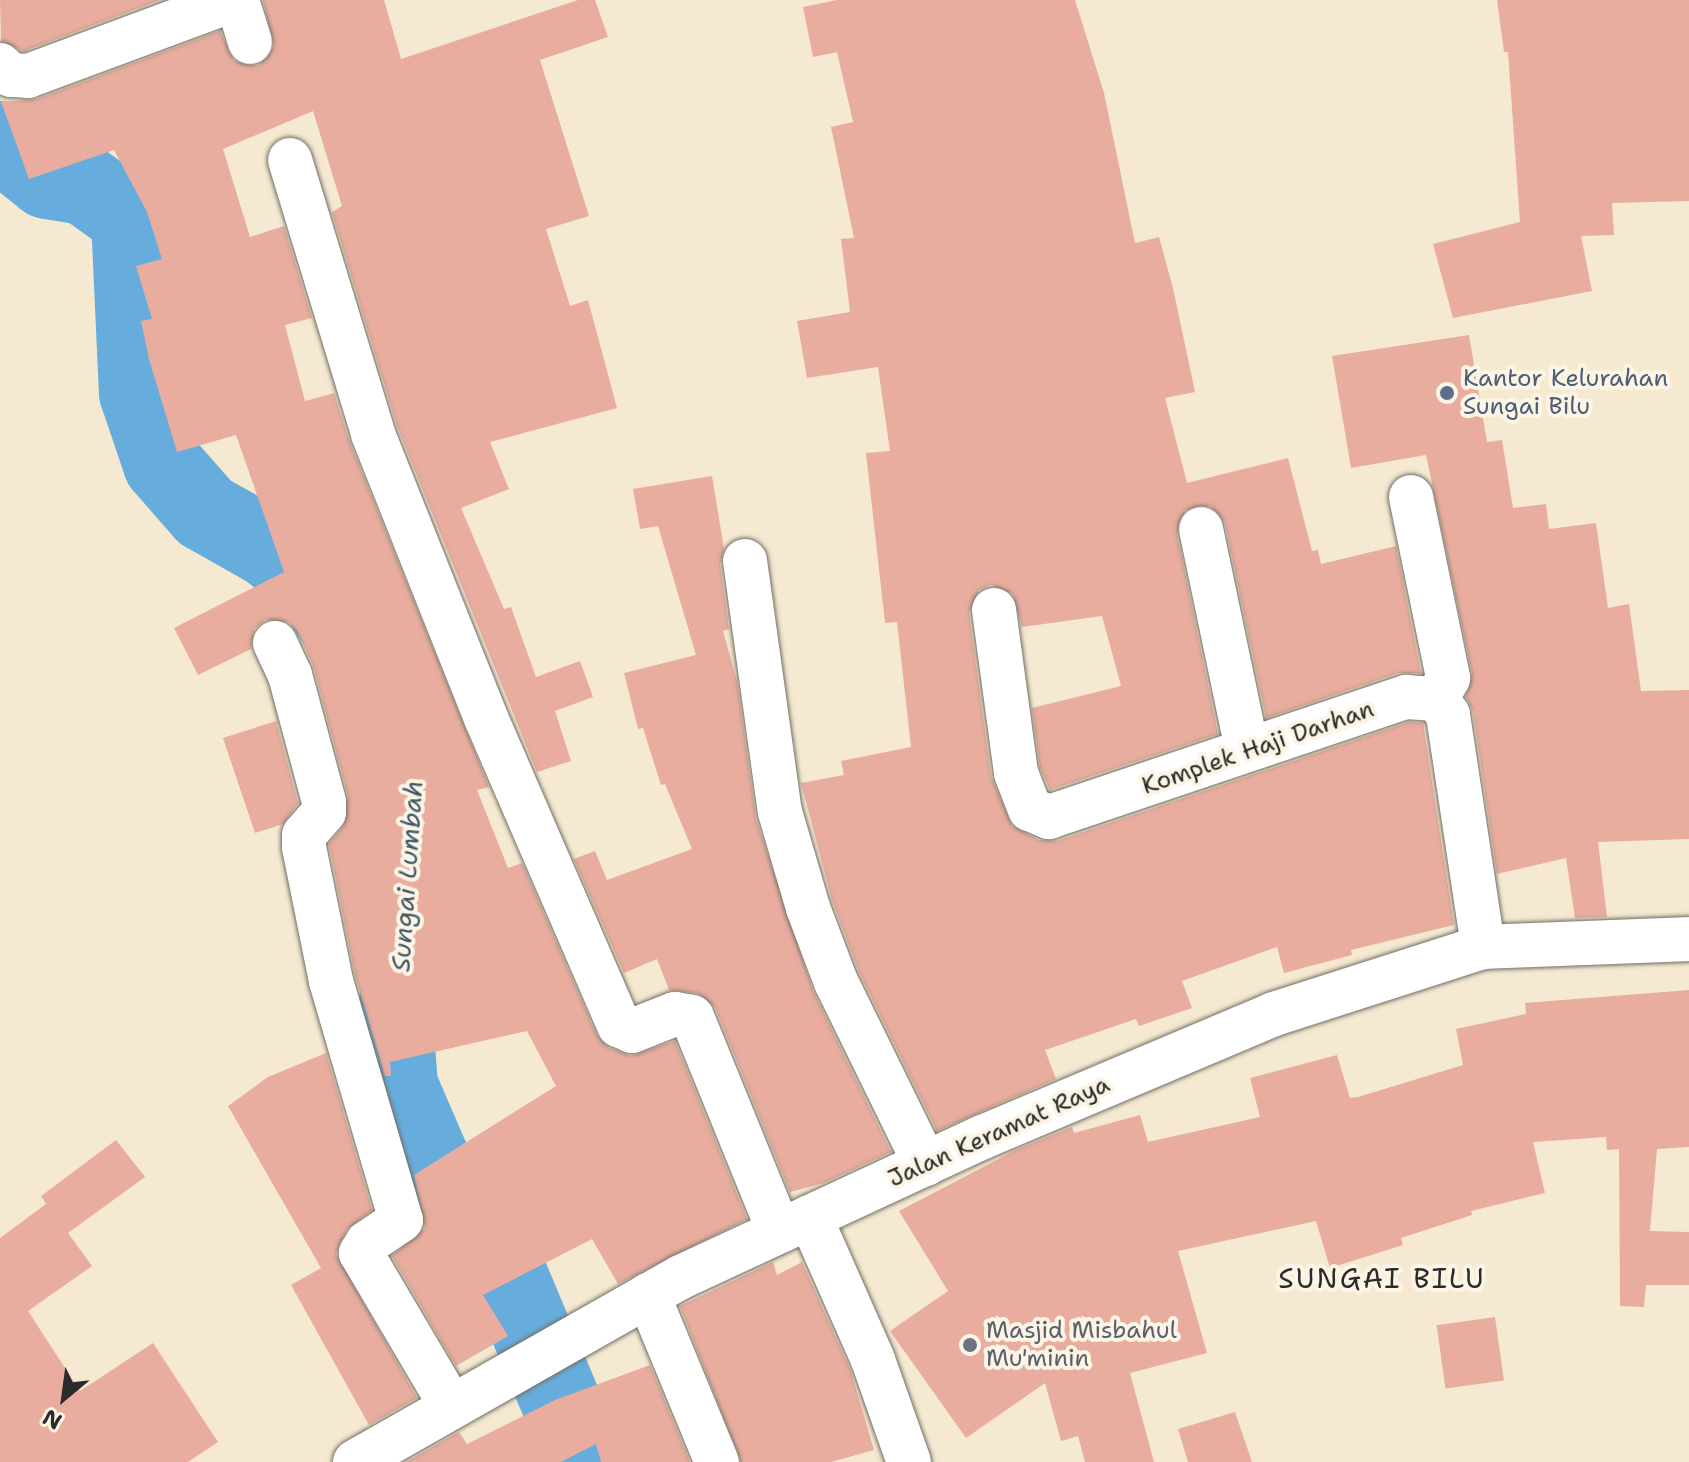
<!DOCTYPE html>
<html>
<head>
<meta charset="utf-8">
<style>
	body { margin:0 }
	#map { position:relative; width:1689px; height:1462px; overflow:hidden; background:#f6e9d1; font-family:"Shantell Sans",sans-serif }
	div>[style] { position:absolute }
	.river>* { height:80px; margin:-40px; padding:0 40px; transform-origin:40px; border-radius:40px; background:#66addd }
	.building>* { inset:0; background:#e8ad9f; transform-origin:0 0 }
	.roads { filter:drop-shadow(0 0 2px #726e65) drop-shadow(0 0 2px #726e65) }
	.minor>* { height:44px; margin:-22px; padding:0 22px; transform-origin:22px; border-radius:22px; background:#fff }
	.dots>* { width:22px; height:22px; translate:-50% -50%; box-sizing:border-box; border:4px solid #fcf5e5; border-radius:50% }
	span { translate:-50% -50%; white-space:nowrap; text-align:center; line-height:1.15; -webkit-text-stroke:8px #fcf5e5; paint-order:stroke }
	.service-label { font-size:24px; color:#4e5e75 }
	.left { translate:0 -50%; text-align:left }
	.street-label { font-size:24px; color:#2b2b2b }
	.worship-label { font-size:24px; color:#5b616d }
	.water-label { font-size:26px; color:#405869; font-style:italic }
	.quarter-label { font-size:28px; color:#2b2b2b; letter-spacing:2px }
	.north { position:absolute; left:24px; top:1358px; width:80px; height:80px; -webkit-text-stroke:6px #fcf5e5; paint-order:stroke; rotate:209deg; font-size:22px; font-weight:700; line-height:32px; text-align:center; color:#2b2b2b }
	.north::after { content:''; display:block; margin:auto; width:28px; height:36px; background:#2b2b2b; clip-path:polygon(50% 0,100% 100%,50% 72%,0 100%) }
</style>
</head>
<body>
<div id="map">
	<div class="river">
		<div style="left:0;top:141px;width:60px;rotate:39deg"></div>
		<div style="left:47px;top:179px;width:38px;rotate:9deg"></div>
		<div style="left:85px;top:185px;width:57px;rotate:35.7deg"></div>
		<div style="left:131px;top:218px;width:175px;rotate:87.4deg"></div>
		<div style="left:139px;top:393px;width:75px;rotate:71.3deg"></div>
		<div style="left:163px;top:464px;width:64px;rotate:48.8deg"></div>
		<div style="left:205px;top:512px;width:73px;rotate:29.4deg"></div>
		<div style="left:269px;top:548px;width:55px;rotate:38.3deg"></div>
		<div style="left:312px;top:582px;width:67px;rotate:58.4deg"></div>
		<div style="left:404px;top:951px;width:95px;rotate:95.4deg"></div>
		<div style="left:395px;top:1046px;width:40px;rotate:85.7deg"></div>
		<div style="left:398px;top:1086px;width:81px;rotate:66.6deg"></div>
		<div style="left:430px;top:1160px;width:135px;rotate:55.6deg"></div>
		<div style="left:506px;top:1271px;width:207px;rotate:67.3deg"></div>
	</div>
	<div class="building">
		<div style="clip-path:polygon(0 0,160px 0,24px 51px,1px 41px)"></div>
		<div style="clip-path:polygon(263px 0,384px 0,401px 59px,578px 0,595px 0,608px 37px,540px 60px,589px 216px,546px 229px,570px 306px,588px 300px,617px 408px,490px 442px,509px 489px,461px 508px,504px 609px,511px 607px,536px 677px,580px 661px,593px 697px,555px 711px,571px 761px,537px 772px,397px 426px,332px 212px,342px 206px,313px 111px,223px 149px,250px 237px,284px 226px,312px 318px,285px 325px,305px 401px,334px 393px,350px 443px,489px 787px,477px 790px,508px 868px,522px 863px,597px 1036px,609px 1048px,631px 1056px,675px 1041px,747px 1219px,618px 1284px,592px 1239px,483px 1295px,508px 1336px,456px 1366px,392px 1256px,425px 1228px,414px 1175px,556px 1086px,527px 1031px,390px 1062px,391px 1076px,385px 1076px,355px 975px,329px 844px,343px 827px,348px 796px,314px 668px,298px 632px,289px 622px,265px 620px,254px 629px,251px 649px,198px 675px,174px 628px,284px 572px,236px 435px,177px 452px,149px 359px,141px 321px,152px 319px,136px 266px,162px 259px,147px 212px,114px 150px,29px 179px,1px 102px,37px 99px,220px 31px,234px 61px,258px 66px,274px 47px)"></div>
		<div style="clip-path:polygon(837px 0,1075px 0,1104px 93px,1135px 243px,1159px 237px,1173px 288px,1195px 392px,1165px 398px,1187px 483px,1288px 458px,1312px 551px,1318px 550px,1321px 564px,1396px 546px,1421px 673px,1398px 673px,1266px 718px,1225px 523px,1210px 506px,1185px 510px,1177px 534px,1218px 734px,1050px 790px,1040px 767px,1032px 708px,1121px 686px,1102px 616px,1022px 627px,1013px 594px,991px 585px,979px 590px,969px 613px,991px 776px,1012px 826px,1039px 840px,1057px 841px,1409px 722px,1423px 723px,1454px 925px,1351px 950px,1352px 955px,1284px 973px,1277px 947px,1182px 981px,1192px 1008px,1139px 1026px,1136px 1019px,1045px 1050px,1056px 1079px,937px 1131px,859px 972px,832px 900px,801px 783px,844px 775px,841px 761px,911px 747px,897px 622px,885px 623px,866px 453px,890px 451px,878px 367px,807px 378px,797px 321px,850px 312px,841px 239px,854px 238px,831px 127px,853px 122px,837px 52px,813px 57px,803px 7px)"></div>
		<div style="clip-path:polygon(1497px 0,1689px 0,1689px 201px,1612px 203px,1614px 235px,1581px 236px,1592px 291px,1453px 318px,1433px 244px,1520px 222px,1508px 52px,1504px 52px)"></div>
		<div style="clip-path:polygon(1469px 335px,1487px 442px,1502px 440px,1513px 508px,1546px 504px,1549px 529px,1596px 523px,1608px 608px,1629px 604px,1641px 691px,1689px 690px,1689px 839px,1598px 842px,1607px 917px,1575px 918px,1566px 858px,1497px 874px,1473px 711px,1466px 697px,1472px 673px,1426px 455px,1351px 468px,1332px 356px)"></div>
		<div style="clip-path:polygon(712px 476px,724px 549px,720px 564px,729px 629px,723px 631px,737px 681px,756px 819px,813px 991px,891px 1152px,824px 1183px,790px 1192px,715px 1007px,697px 993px,669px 990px,657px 959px,624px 973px,574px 859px,595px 851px,607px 880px,692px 849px,665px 784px,661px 785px,643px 728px,638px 729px,624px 673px,696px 655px,658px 526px,640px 529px,633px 489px)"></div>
		<div style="clip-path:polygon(276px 721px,298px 803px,283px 824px,255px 833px,223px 738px)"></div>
		<div style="clip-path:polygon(1689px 990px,1689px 1147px,1657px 1149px,1650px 1231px,1689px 1232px,1689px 1285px,1646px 1285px,1644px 1307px,1620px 1306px,1619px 1149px,1607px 1150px,1606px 1137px,1533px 1142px,1545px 1193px,1471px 1211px,1472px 1215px,1401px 1238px,1403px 1245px,1330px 1268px,1316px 1221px,1178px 1251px,1207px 1353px,1130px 1373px,1154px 1462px,1085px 1462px,1078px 1436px,1061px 1441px,1045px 1383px,966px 1438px,890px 1331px,948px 1291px,899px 1211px,1016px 1150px,1072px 1127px,1074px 1133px,1140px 1115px,1148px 1142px,1260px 1117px,1250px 1078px,1337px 1055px,1350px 1098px,1358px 1097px,1463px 1065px,1456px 1029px,1526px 1014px,1525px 1003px)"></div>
		<div style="clip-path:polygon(326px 1053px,372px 1210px,346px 1230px,336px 1254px,417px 1398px,369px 1425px,291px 1285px,321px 1268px,228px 1106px,268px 1077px)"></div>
		<div style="clip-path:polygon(116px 1140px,145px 1177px,68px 1233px,92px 1266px,28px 1311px,80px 1391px,153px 1343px,218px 1442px,188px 1462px,0 1462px,0 1238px,46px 1204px,41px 1196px)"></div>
		<div style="clip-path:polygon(773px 1262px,777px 1275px,802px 1262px,850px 1369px,874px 1450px,831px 1462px,741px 1462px,680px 1306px)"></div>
		<div style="left:1495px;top:1317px;width:64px;height:59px;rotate:82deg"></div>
		<div style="clip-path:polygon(650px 1365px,690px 1462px,601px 1462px,596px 1444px,561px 1462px,406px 1462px,459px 1432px,467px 1444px,555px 1400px)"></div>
		<div style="clip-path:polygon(1235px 1412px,1252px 1462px,1188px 1462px,1178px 1429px)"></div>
	</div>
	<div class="roads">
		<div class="minor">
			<div style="left:237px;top:0;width:44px;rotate:72.8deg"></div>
			<div style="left:0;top:65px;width:15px;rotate:42deg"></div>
			<div style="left:11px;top:75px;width:17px;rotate:3deg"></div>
			<div style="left:28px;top:76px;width:218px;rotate:-20.4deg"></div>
			<div style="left:290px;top:160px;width:286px;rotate:73.1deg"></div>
			<div style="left:373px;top:434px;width:306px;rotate:68.3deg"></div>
			<div style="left:486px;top:718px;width:335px;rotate:66.6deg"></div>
			<div style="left:619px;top:1025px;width:14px;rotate:25deg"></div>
			<div style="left:632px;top:1031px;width:46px;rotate:-21.6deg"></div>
			<div style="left:675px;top:1014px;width:17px;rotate:10deg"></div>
			<div style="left:692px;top:1017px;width:231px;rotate:67.9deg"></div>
			<div style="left:1411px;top:497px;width:185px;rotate:78.4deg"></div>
			<div style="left:1448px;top:678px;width:24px;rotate:118deg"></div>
			<div style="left:1201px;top:529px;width:225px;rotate:78.2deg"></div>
			<div style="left:745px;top:561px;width:253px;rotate:82.1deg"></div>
			<div style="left:780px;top:812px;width:100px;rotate:73.7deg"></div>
			<div style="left:808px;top:908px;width:79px;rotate:69.3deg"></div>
			<div style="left:836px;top:982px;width:203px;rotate:63.9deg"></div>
			<div style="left:994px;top:610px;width:164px;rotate:82.3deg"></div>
			<div style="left:1016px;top:773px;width:39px;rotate:69deg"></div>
			<div style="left:1030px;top:809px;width:21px;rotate:23deg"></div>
			<div style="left:1049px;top:817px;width:377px;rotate:-18.6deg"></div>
			<div style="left:1406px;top:697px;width:31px;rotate:4deg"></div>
			<div style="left:1437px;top:699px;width:19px;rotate:55deg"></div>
			<div style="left:1448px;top:715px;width:235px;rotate:81.4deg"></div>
			<div style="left:275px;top:643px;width:35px;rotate:65deg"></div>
			<div style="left:290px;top:675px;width:131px;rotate:75deg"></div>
			<div style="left:324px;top:802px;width:10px;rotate:90deg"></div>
			<div style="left:324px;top:812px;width:30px;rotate:131deg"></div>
			<div style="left:304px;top:835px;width:12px;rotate:90deg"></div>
			<div style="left:304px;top:847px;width:137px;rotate:78.6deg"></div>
			<div style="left:331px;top:981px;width:249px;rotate:73.7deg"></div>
			<div style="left:401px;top:1220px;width:41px;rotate:145.9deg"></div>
			<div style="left:367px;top:1243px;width:12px;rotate:121deg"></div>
			<div style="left:361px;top:1253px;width:178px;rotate:59.5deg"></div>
			<div style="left:810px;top:1217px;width:156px;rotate:66.2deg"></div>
			<div style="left:873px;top:1360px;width:108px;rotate:70.6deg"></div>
			<div style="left:648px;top:1295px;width:181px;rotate:67.6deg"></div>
			<div style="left:355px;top:1462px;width:375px;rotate:-29.6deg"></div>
			<div style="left:681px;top:1277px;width:333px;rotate:-24.9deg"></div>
			<div style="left:983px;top:1137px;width:316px;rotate:-22.9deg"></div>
			<div style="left:1274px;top:1014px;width:219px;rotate:-17.8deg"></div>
			<div style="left:1483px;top:947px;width:206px;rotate:-2.2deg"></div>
		</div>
	</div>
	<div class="dots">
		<div style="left:1447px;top:393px;background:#5c6f8a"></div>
		<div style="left:970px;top:1345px;background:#6b7280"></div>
	</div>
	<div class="service-label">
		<span class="left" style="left:1463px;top:393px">Kantor Kelurahan<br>Sungai Bilu</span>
	</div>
	<div class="street-label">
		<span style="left:1258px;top:748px;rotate:-19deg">Komplek Haji Darhan</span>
		<span style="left:999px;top:1132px;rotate:-24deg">Jalan Keramat Raya</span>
	</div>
	<div class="worship-label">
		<span class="left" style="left:986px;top:1345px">Masjid Misbahul<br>Mu'minin</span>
	</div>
	<div class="water-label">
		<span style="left:407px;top:876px;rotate:-86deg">Sungai Lumbah</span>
	</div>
	<div class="quarter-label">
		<span style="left:1382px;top:1278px">SUNGAI BILU</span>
	</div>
	<div class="north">N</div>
</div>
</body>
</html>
